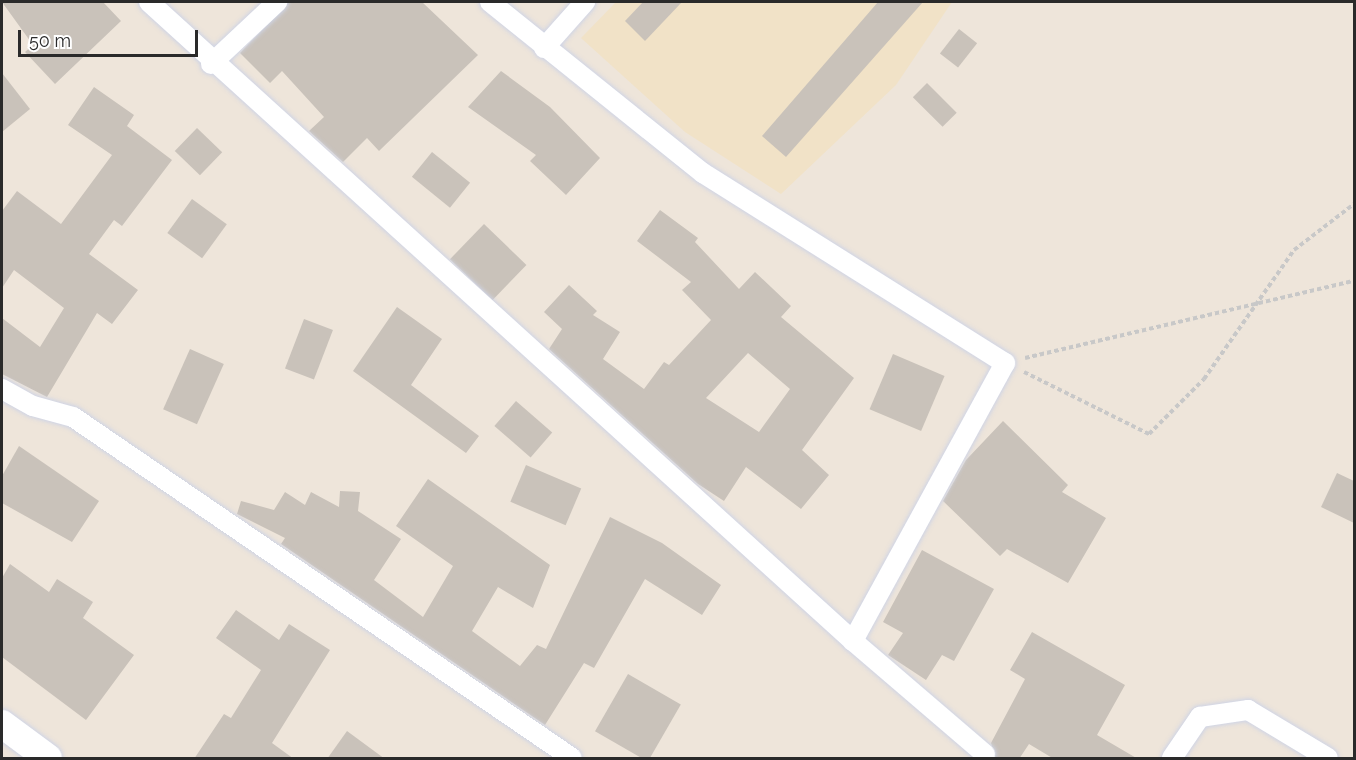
<!DOCTYPE html>
<html>
<head>
<meta charset="utf-8">
<style>
	body { margin:0 }
	#map { position:relative; width:1356px; height:760px; overflow:hidden; background:#eee5da; font-family:Raleway,sans-serif }
	div>[style] { position:absolute }
	.education>* { inset:0; background:#f1e2c7 }
	.building>* { inset:0; background:#c9c2ba; transform-origin:0 0 }
	.path>* { height:4px; margin-top:-2px; transform-origin:0; background:repeating-linear-gradient(90deg,#c8c8c8 0 4.5px,transparent 0 7.5px) }
	.roads { filter:drop-shadow(0 0 2px #cfd4e5) drop-shadow(0 0 2px #cfd4e5) }
	.minor>* { height:20px; margin:-10px; padding:0 10px; transform-origin:10px; border-radius:10px; background:#fff }
	.secondary>* { height:28px; margin:-14px; padding:0 14px; transform-origin:14px; border-radius:14px; background:#fff }
	span { translate:-50% -50%; white-space:nowrap; text-align:center; line-height:1.15; -webkit-text-stroke:4.5px #fff; paint-order:stroke }
	.frame { position:absolute; inset:0; border:3px solid #2a2a2a; pointer-events:none }
	.scale { position:absolute; left:18px; top:30px; width:180px; height:27px; box-sizing:border-box; border:3px solid #2a2a2a; border-top:0; padding-left:8px; font-size:18px; line-height:21px; white-space:nowrap; color:#2a2a2a; -webkit-text-stroke:4px #fff; paint-order:stroke }
</style>
</head>
<body>
<div id="map">
	<div class="education">
		<div style="clip-path:polygon(616px 2px,952px 2px,896px 85px,781px 194px,685px 132px,581px 38px)"></div>
	</div>
	<div class="building">
		<div style="clip-path:polygon(2px 2px,103px 2px,121px 21px,55px 84px,25px 52px,33px 45px)"></div>
		<div style="clip-path:polygon(289px 2px,422px 2px,478px 55px,379px 151px,367px 138px,343px 162px,309px 131px,324px 117px,282px 71px,270px 83px,240px 53px)"></div>
		<div style="clip-path:polygon(643px 2px,682px 2px,645px 41px,625px 21px)"></div>
		<div style="clip-path:polygon(878px 2px,923px 2px,786px 157px,762px 136px)"></div>
		<div style="left:959px;top:29px;width:23px;height:31px;rotate:38deg"></div>
		<div style="clip-path:polygon(501px 71px,550px 107px,600px 158px,566px 195px,530px 161px,536px 155px,468px 107px)"></div>
		<div style="clip-path:polygon(2px 73px,30px 109px,2px 132px)"></div>
		<div style="left:927px;top:83px;width:42px;height:20px;rotate:45deg"></div>
		<div style="clip-path:polygon(94px 87px,134px 115px,127px 126px,172px 160px,122px 226px,114px 220px,89px 254px,138px 290px,112px 324px,97px 313px,47px 397px,2px 374px,2px 318px,40px 347px,64px 308px,14px 270px,2px 288px,2px 211px,17px 191px,61px 224px,112px 155px,68px 125px)"></div>
		<div style="left:197px;top:128px;width:35px;height:32px;rotate:44deg"></div>
		<div style="left:432px;top:152px;width:49px;height:32px;rotate:39deg"></div>
		<div style="left:192px;top:199px;width:43px;height:42px;rotate:36deg"></div>
		<div style="clip-path:polygon(evenodd,660px 210px,698px 238px,695px 242px,739px 289px,755px 272px,791px 306px,781px 317px,854px 378px,802px 450px,829px 475px,801px 509px,746px 467px,724px 501px,698px 484px,549px 349px,562px 329px,544px 312px,569px 285px,597px 311px,593px 315px,620px 332px,603px 359px,644px 389px,664px 362px,669px 365px,711px 320px,682px 290px,691px 282px,637px 241px,660px 210px,748px 353px,790px 389px,759px 432px,706px 398px,748px 353px)"></div>
		<div style="left:484px;top:224px;width:59px;height:49px;rotate:44deg"></div>
		<div style="clip-path:polygon(397px 307px,442px 339px,411px 385px,479px 436px,466px 453px,353px 371px)"></div>
		<div style="left:304px;top:319px;width:31px;height:53px;rotate:21deg"></div>
		<div style="left:190px;top:349px;width:37px;height:66px;rotate:24deg"></div>
		<div style="left:893px;top:354px;width:56px;height:60px;rotate:23deg"></div>
		<div style="left:516px;top:401px;width:48px;height:33px;rotate:41deg"></div>
		<div style="clip-path:polygon(1003px 421px,1068px 485px,1062px 492px,1106px 518px,1068px 583px,1007px 549px,1000px 556px,943px 501px,966px 460px)"></div>
		<div style="clip-path:polygon(19px 446px,99px 501px,72px 542px,2px 503px,2px 476px)"></div>
		<div style="left:526px;top:465px;width:60px;height:40px;rotate:23deg"></div>
		<div style="clip-path:polygon(1337px 473px,1354px 481px,1354px 523px,1321px 507px)"></div>
		<div style="clip-path:polygon(428px 479px,550px 565px,533px 608px,498px 587px,472px 631px,520px 666px,537px 645px,546px 649px,610px 517px,662px 543px,721px 585px,702px 615px,645px 579px,594px 668px,584px 663px,545px 725px,281px 544px,285px 538px,237px 514px,241px 501px,274px 510px,285px 492px,305px 505px,311px 492px,339px 507px,340px 491px,360px 492px,358px 511px,401px 539px,374px 580px,423px 617px,453px 566px,396px 526px)"></div>
		<div style="clip-path:polygon(922px 550px,994px 589px,954px 661px,942px 655px,926px 680px,888px 655px,903px 633px,883px 622px)"></div>
		<div style="clip-path:polygon(10px 564px,49px 592px,57px 579px,93px 602px,83px 618px,134px 655px,86px 720px,2px 657px,2px 578px)"></div>
		<div style="clip-path:polygon(236px 610px,279px 640px,289px 624px,330px 650px,272px 743px,294px 759px,194px 759px,224px 714px,231px 718px,261px 670px,216px 638px)"></div>
		<div style="clip-path:polygon(1032px 632px,1125px 685px,1097px 735px,1138px 759px,1054px 759px,1029px 744px,1019px 759px,996px 759px,991px 743px,1025px 679px,1010px 670px)"></div>
		<div style="left:628px;top:674px;width:61px;height:66px;rotate:30deg"></div>
		<div style="clip-path:polygon(347px 731px,385px 759px,327px 759px)"></div>
	</div>
	<div class="path">
		<div style="left:1025px;top:358px;width:338px;rotate:-13.2deg"></div>
		<div style="left:1024px;top:372px;width:140px;rotate:26.4deg"></div>
		<div style="left:1149px;top:434px;width:78px;rotate:-45deg"></div>
		<div style="left:1204px;top:379px;width:157px;rotate:-55.1deg"></div>
		<div style="left:1294px;top:250px;width:76px;rotate:-37.5deg"></div>
	</div>
	<div class="roads">
		<div class="minor">
			<div style="left:149px;top:2px;width:951px;rotate:42.23deg"></div>
			<div style="left:853px;top:641px;width:174px;rotate:40.6deg"></div>
			<div style="left:490px;top:2px;width:273px;rotate:38.8deg"></div>
			<div style="left:703px;top:173px;width:357px;rotate:32.2deg"></div>
			<div style="left:1005px;top:363px;width:317px;rotate:118.7deg"></div>
			<div style="left:544px;top:48px;width:62px;rotate:-48.3deg"></div>
			<div style="left:211px;top:64px;width:91px;rotate:-43.2deg"></div>
			<div style="left:2px;top:389px;width:35px;rotate:29deg"></div>
			<div style="left:33px;top:406px;width:41px;rotate:15.4deg"></div>
			<div style="left:73px;top:417px;width:604px;rotate:34.35deg"></div>
			<div style="left:1172px;top:758px;width:50px;rotate:-55.7deg"></div>
			<div style="left:1200px;top:717px;width:49px;rotate:-8.3deg"></div>
			<div style="left:1248px;top:710px;width:93px;rotate:31deg"></div>
		</div>
		<div class="secondary">
			<div style="left:2px;top:724px;width:57px;rotate:36.5deg"></div>
		</div>
	</div>
	<div class="frame"></div>
	<div class="scale">50 m</div>
</div>
</body>
</html>
